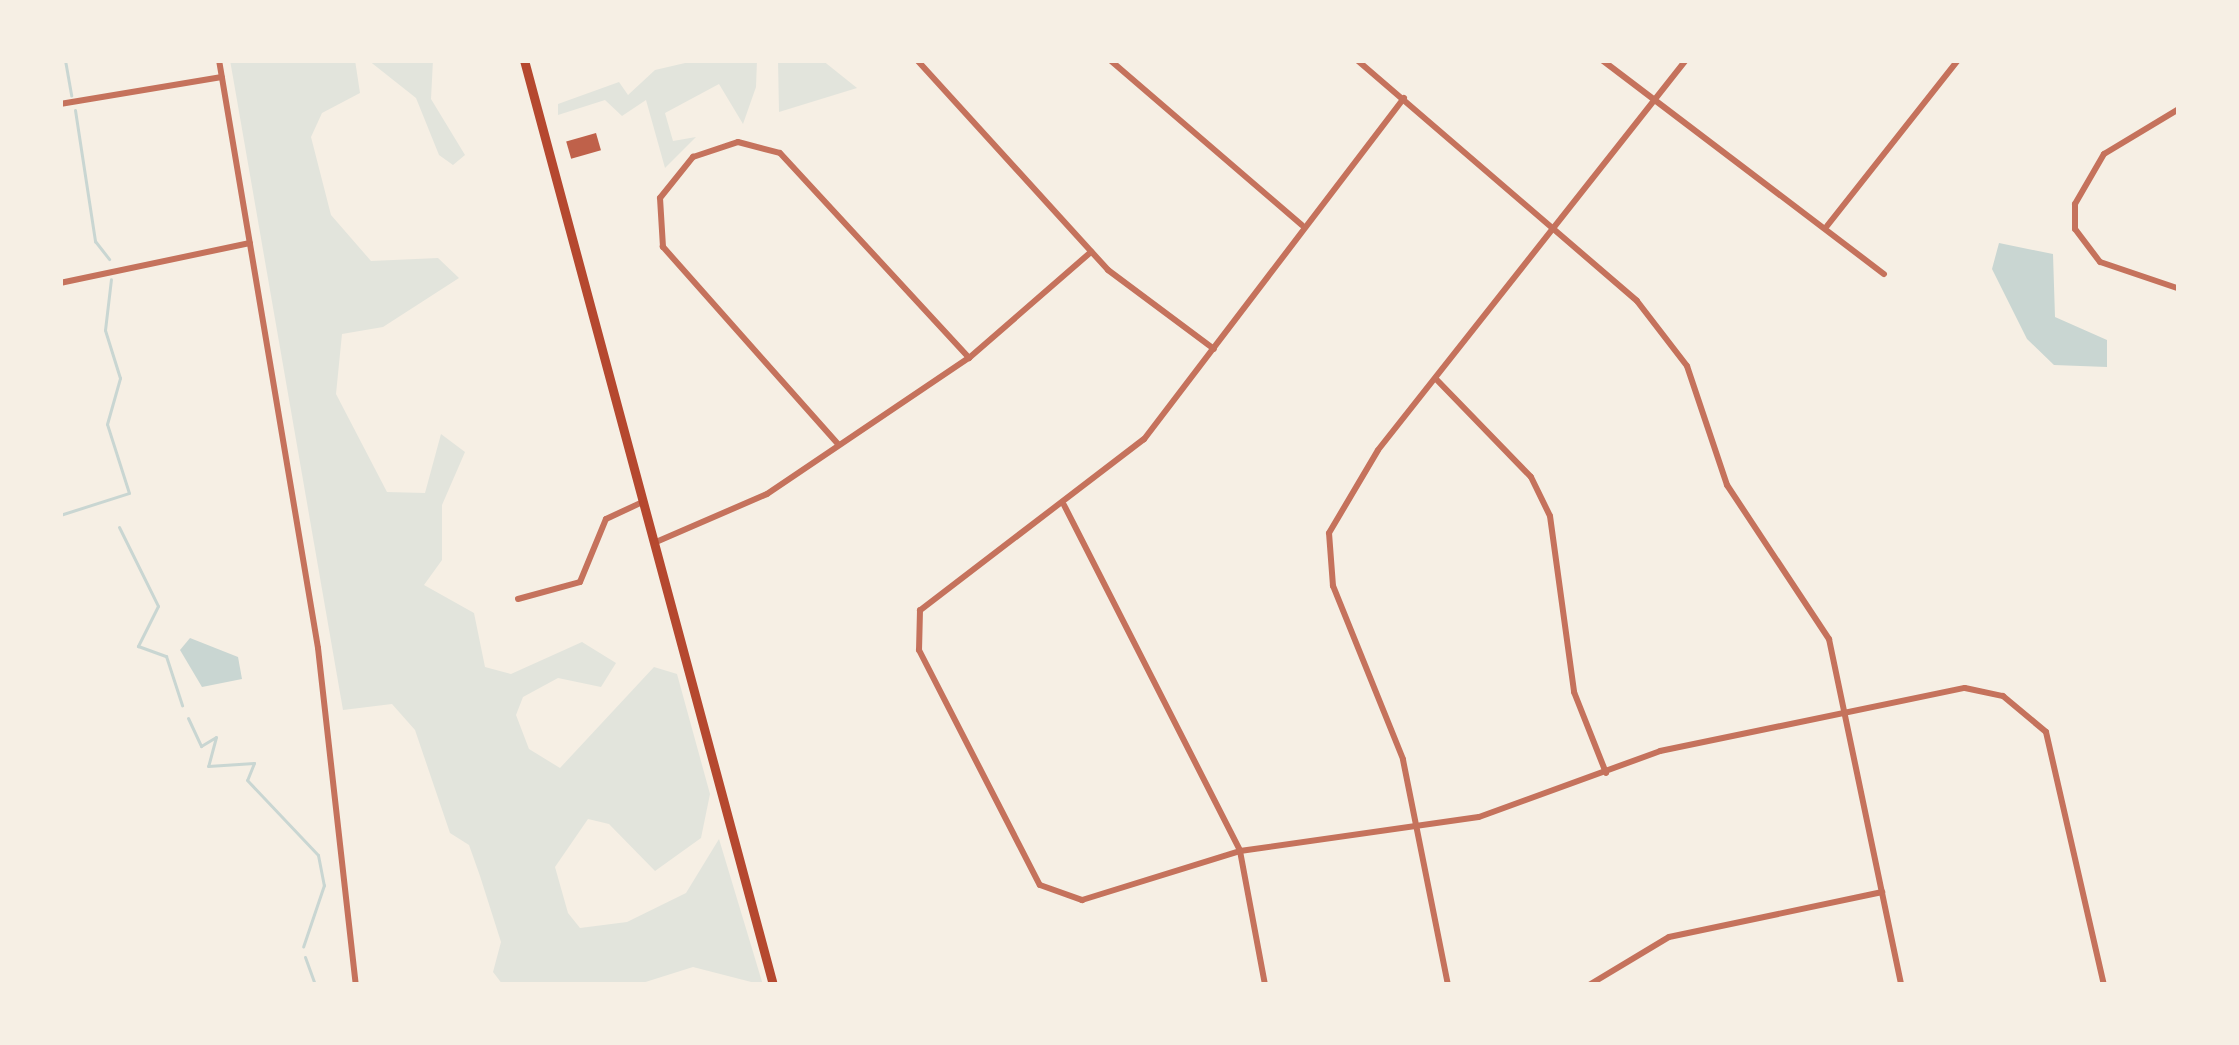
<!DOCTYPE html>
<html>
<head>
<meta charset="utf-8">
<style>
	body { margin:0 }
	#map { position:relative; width:2239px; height:1045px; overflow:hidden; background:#f6efe4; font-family:Cabin,sans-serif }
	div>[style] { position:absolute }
	.green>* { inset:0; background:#e2e4dc }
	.water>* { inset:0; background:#c9d6d2 }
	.stream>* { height:3px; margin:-1.5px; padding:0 1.5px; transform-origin:1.5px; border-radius:1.5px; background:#c9d6d2 }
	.building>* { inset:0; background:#bf614a; transform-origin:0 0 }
	.minor>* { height:6px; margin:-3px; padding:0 3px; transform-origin:3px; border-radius:3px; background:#c5725c }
	.primary>* { height:9px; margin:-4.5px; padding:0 4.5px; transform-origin:4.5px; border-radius:4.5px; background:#b5482f }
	span { translate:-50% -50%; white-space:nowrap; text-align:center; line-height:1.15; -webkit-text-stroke:12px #f6efe4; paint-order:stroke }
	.frame { position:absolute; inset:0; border:63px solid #f6efe4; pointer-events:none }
</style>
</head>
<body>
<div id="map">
	<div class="green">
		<div style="clip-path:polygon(230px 60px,355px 60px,360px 93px,322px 113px,311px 137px,331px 215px,371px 261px,438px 258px,459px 278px,383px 327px,342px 334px,336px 394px,387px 492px,425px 493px,441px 434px,465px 452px,442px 505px,442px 560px,424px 585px,474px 613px,485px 667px,511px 674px,582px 642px,616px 663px,601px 687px,558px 678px,523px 697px,516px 715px,529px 749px,560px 768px,654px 667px,677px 674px,710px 794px,701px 838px,655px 871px,609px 824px,588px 819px,555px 867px,568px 913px,580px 928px,627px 922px,686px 893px,719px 839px,763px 985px,693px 967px,636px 985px,503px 985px,493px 972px,501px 942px,480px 876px,469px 845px,450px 833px,415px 730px,392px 704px,343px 710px)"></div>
		<div style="clip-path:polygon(368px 60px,433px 60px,431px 99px,465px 155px,453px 165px,439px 155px,416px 98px)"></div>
		<div style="clip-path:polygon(698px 60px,757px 60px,756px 87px,743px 124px,719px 84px,665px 113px,673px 141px,696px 137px,665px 168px,646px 100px,622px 116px,605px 100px,558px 115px,558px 104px,619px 82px,628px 95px,655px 70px)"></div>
		<div style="clip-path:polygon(822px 60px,857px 88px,779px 112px,778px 60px)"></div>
	</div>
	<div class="water">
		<div style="clip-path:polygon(1999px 243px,2053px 254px,2055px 317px,2107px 340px,2107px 367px,2054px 365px,2027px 339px,1992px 269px)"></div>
		<div style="clip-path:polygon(190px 638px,238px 657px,242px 679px,202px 687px,180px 650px)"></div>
	</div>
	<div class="stream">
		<div style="left:65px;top:60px;width:36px;rotate:80deg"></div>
		<div style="left:75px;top:110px;width:133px;rotate:81.3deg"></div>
		<div style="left:95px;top:241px;width:23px;rotate:52deg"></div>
		<div style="left:60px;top:515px;width:72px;rotate:-17.7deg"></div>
		<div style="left:129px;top:493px;width:72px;rotate:-107.7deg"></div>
		<div style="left:107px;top:424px;width:48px;rotate:-74.2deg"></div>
		<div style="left:120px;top:378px;width:50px;rotate:-107.4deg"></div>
		<div style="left:105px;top:330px;width:51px;rotate:-83.3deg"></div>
		<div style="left:119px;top:527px;width:88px;rotate:63.7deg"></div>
		<div style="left:158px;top:606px;width:45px;rotate:116.6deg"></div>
		<div style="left:138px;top:646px;width:30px;rotate:20deg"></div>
		<div style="left:166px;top:656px;width:52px;rotate:71.9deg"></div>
		<div style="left:188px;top:718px;width:31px;rotate:65deg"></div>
		<div style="left:201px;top:746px;width:17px;rotate:-31deg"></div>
		<div style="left:216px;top:737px;width:30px;rotate:105deg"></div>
		<div style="left:208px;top:766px;width:46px;rotate:-3.7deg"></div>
		<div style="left:254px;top:763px;width:18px;rotate:112deg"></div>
		<div style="left:247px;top:780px;width:103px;rotate:46.6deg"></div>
		<div style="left:318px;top:855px;width:31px;rotate:79deg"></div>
		<div style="left:324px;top:885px;width:65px;rotate:108.7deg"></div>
		<div style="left:305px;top:957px;width:30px;rotate:70deg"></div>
	</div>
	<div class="building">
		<div style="left:596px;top:133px;width:18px;height:31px;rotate:74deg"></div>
	</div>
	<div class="minor">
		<div style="left:219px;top:60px;width:596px;rotate:80.44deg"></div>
		<div style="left:318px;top:648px;width:339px;rotate:83.6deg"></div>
		<div style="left:917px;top:60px;width:284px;rotate:47.7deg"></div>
		<div style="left:1108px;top:270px;width:132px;rotate:36.7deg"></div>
		<div style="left:1110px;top:60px;width:253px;rotate:40.7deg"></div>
		<div style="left:1357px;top:60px;width:369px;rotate:40.7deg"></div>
		<div style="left:1637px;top:301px;width:82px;rotate:52.4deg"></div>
		<div style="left:1687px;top:366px;width:126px;rotate:71.4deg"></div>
		<div style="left:1727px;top:485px;width:185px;rotate:56.5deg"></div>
		<div style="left:1829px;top:639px;width:353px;rotate:78.2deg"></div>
		<div style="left:1602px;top:60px;width:354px;rotate:37.2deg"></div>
		<div style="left:1404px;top:98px;width:429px;rotate:127.3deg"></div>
		<div style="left:1144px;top:439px;width:282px;rotate:142.6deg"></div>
		<div style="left:920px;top:610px;width:40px;rotate:91.4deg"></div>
		<div style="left:919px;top:650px;width:264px;rotate:62.8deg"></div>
		<div style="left:1040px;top:885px;width:45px;rotate:19.7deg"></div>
		<div style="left:1082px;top:900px;width:165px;rotate:-17.2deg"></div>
		<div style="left:1240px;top:851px;width:241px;rotate:-8.1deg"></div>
		<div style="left:1479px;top:817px;width:193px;rotate:-20deg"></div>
		<div style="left:1660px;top:751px;width:311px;rotate:-11.7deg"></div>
		<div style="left:1965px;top:688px;width:39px;rotate:12deg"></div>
		<div style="left:2003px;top:696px;width:56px;rotate:39.9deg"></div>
		<div style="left:2046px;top:732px;width:260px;rotate:77.1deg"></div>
		<div style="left:60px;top:104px;width:164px;rotate:-9.5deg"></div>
		<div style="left:1827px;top:226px;width:211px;rotate:-51.7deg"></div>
		<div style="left:60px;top:283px;width:194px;rotate:-11.9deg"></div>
		<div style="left:2179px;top:283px;width:74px;rotate:90deg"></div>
		<div style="left:2177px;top:288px;width:81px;rotate:-161.3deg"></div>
		<div style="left:2100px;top:262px;width:41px;rotate:-127.1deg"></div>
		<div style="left:2075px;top:229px;width:25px;rotate:-90deg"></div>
		<div style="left:2075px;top:204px;width:58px;rotate:-59.9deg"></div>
		<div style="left:2104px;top:154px;width:87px;rotate:-31deg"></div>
		<div style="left:1436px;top:379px;width:136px;rotate:45.9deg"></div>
		<div style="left:1531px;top:477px;width:43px;rotate:64deg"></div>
		<div style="left:1550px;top:516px;width:178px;rotate:82.2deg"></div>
		<div style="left:1574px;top:692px;width:87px;rotate:68.4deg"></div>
		<div style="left:2179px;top:384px;width:4px;rotate:90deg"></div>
		<div style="left:838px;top:444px;width:264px;rotate:-131.6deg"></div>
		<div style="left:663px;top:247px;width:49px;rotate:-93.5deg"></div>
		<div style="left:660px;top:198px;width:53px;rotate:-51.2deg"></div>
		<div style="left:693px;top:157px;width:47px;rotate:-18.4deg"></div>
		<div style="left:738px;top:142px;width:43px;rotate:14.7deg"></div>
		<div style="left:780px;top:153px;width:279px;rotate:47.3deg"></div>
		<div style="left:1064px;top:505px;width:388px;rotate:63deg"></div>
		<div style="left:1240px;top:851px;width:136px;rotate:79.4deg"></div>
		<div style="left:656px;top:542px;width:121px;rotate:-23.4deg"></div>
		<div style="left:767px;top:494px;width:244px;rotate:-34deg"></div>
		<div style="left:969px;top:358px;width:162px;rotate:-41deg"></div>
		<div style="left:518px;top:599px;width:64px;rotate:-15.3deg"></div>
		<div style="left:580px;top:582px;width:68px;rotate:-67.6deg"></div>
		<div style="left:606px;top:519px;width:40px;rotate:-25deg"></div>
		<div style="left:1448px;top:985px;width:230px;rotate:-101.3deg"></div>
		<div style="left:1403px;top:759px;width:187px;rotate:-112deg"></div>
		<div style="left:1333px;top:586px;width:53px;rotate:-94.3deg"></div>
		<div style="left:1329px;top:533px;width:96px;rotate:-59.4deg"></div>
		<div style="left:1378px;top:450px;width:497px;rotate:-51.7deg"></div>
		<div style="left:1589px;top:985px;width:93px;rotate:-31deg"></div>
		<div style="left:1669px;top:937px;width:218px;rotate:-11.9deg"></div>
	</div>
	<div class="primary">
		<div style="left:524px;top:60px;width:958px;rotate:74.93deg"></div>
	</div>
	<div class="frame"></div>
</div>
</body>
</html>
